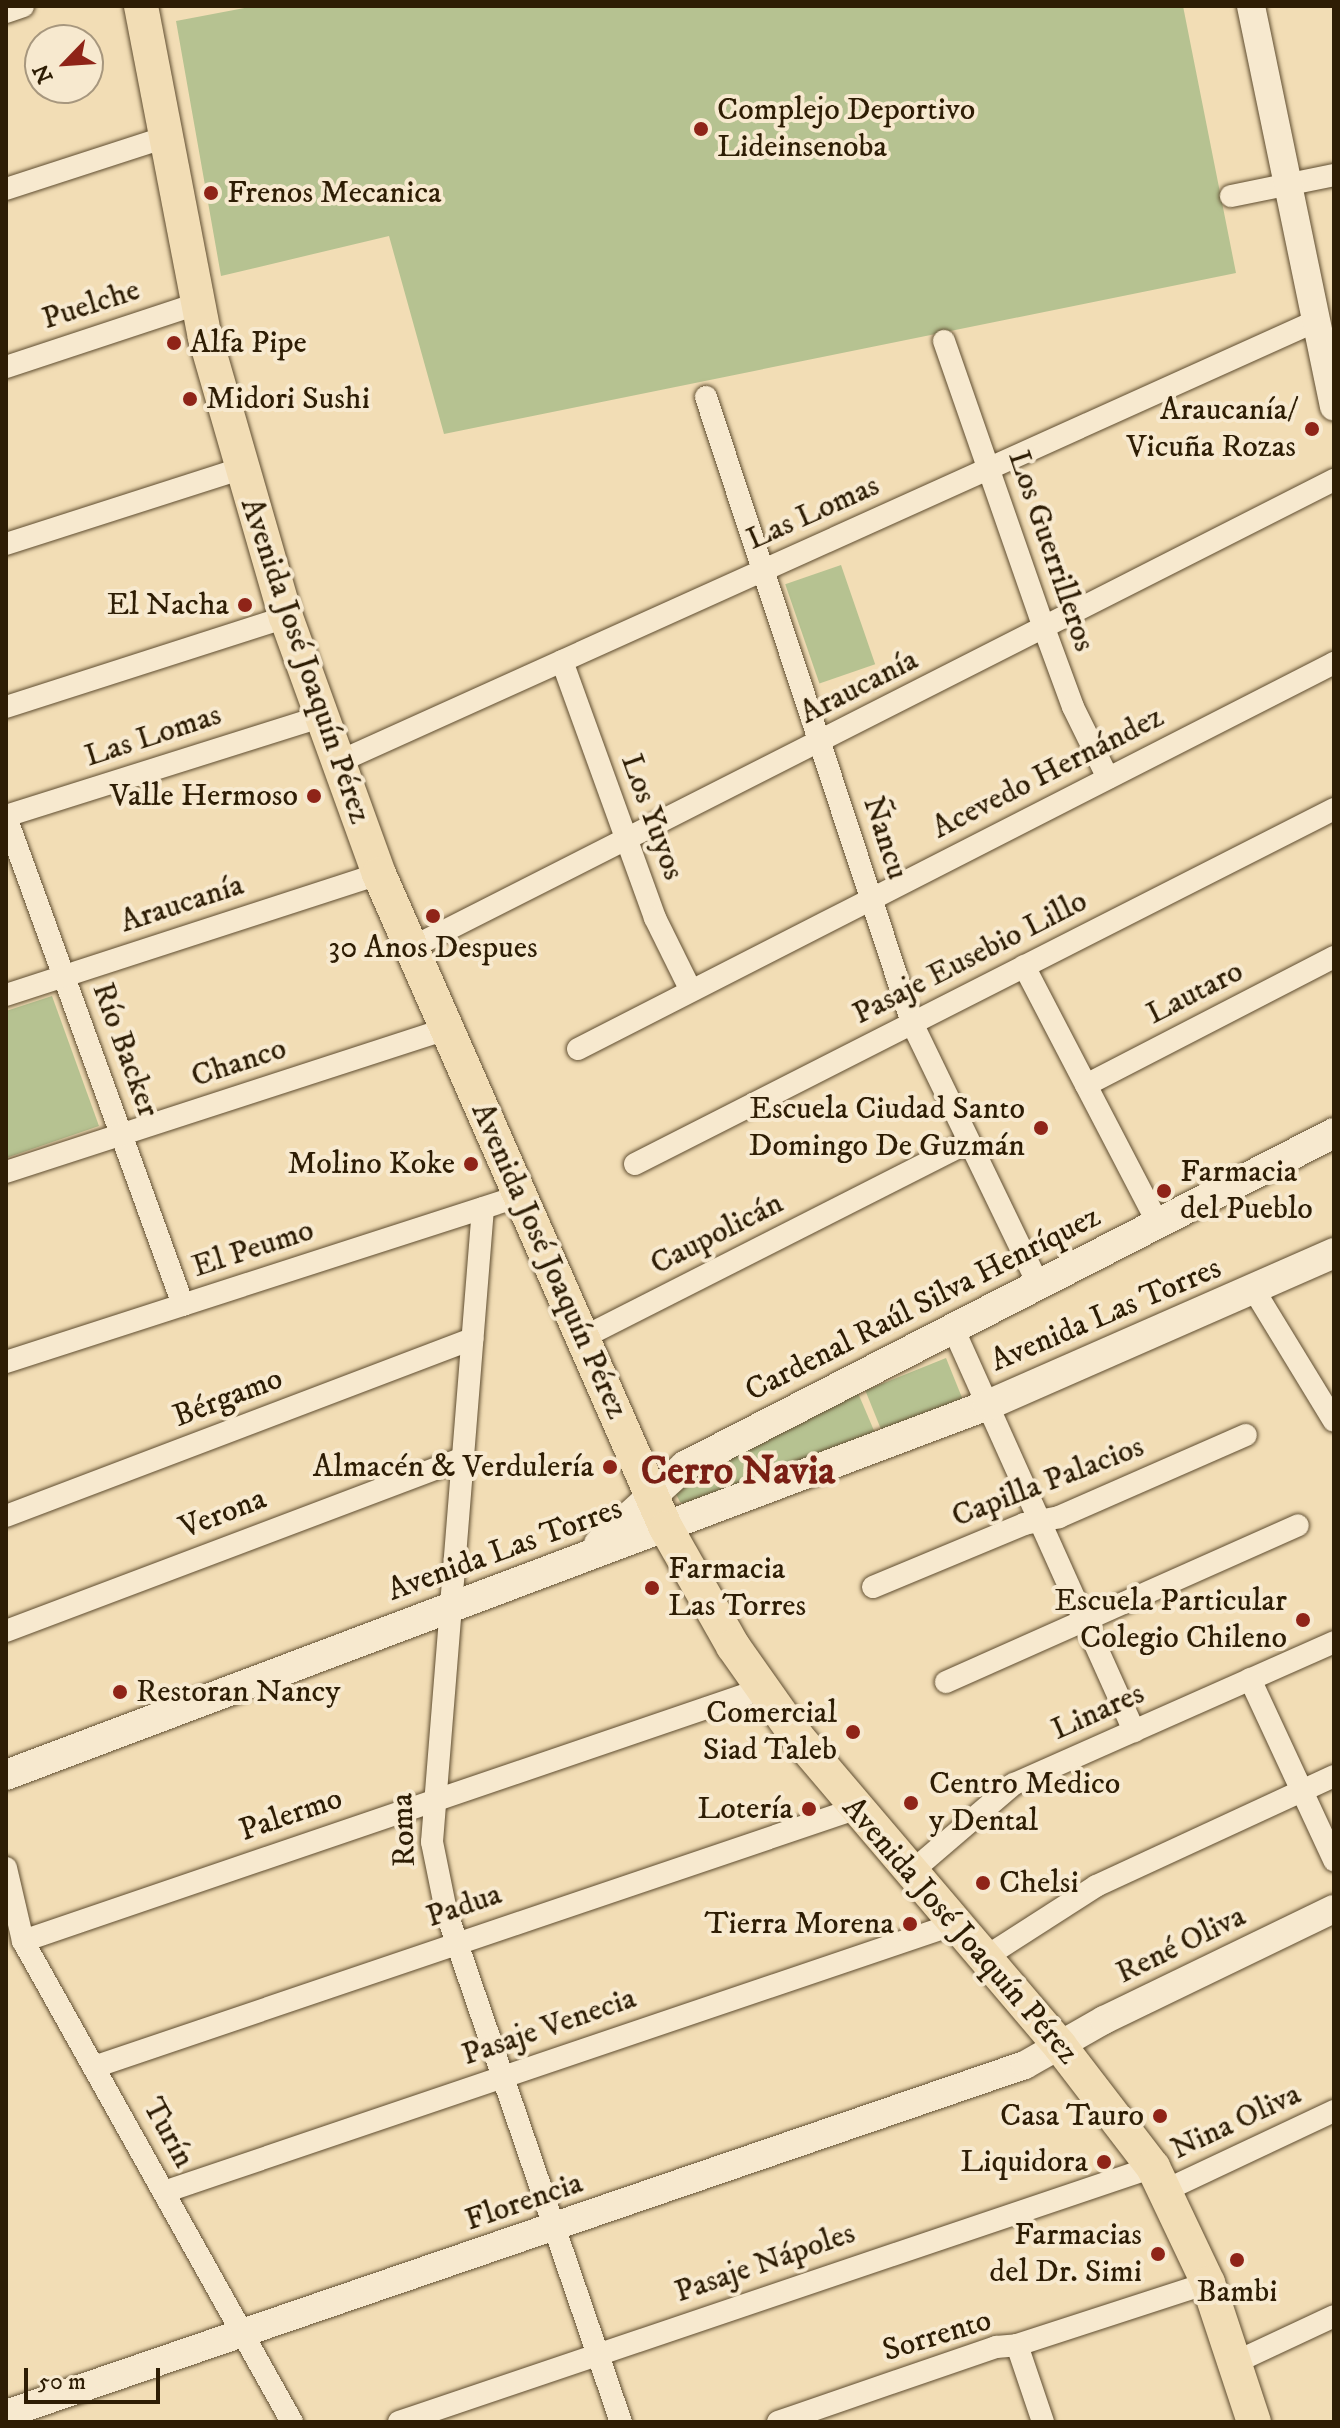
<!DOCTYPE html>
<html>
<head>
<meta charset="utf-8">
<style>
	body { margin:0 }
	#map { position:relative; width:1340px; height:2428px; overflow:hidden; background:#f2ddb5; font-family:"IM FELL DW Pica",serif }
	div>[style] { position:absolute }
	.green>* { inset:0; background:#b6c291; transform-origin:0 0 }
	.roads { filter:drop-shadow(0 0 2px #5f4d30) drop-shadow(0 0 2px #5f4d30) }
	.minor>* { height:22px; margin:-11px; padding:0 11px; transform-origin:11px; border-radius:11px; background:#f7e9cf }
	.tertiary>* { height:28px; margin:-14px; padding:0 14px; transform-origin:14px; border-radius:14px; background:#f7e9cf }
	.secondary>* { height:30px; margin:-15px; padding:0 15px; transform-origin:15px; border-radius:15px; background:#f7e9cf }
	.primary>* { height:34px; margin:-17px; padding:0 17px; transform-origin:17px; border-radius:17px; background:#f2ddb5 }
	.dots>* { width:22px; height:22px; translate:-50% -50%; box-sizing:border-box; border:4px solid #f7e9cf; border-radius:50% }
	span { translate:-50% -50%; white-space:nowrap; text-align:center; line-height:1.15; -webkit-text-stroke:8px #f7e9cf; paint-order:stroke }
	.poi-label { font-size:32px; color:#2e1d04 }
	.left { translate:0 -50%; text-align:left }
	.right { translate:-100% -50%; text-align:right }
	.street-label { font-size:32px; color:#2e1d04 }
	.district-label { font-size:40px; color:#7a1f14; font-weight:700 }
	.frame { position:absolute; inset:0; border:8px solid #2e1d04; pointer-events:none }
	.north { position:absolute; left:24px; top:24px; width:80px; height:80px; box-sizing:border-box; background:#f7e9cf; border:2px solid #a7977e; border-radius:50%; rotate:245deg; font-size:22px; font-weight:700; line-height:32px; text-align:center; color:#2e1d04 }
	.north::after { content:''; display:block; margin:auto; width:28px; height:36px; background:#8f2418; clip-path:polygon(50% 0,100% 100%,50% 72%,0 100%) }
	.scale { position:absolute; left:24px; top:2368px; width:136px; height:36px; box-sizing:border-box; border:4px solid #2e1d04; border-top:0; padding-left:10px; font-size:24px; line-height:28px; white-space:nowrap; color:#2e1d04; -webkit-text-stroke:6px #f7e9cf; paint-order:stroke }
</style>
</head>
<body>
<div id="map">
	<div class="green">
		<div style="clip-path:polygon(255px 6px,1183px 6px,1236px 273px,444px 434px,389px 236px,221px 276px,176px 21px)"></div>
		<div style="left:841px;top:565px;width:105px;height:59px;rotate:71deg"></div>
		<div style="clip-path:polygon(52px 996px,99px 1126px,6px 1158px,6px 1011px)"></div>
		<div style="left:946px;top:1358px;width:48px;height:87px;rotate:68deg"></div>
		<div style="clip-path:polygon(858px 1393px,878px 1440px,693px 1509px,680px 1502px,674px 1490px,690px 1477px)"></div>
	</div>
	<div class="roads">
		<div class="minor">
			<div style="left:6px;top:12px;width:18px;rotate:-19deg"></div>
			<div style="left:6px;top:189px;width:165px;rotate:-18deg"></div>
			<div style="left:1231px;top:196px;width:105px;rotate:-11.5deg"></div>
			<div style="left:944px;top:341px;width:304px;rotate:70.8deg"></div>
			<div style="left:1044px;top:628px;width:84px;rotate:69.8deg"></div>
			<div style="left:1073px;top:707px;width:79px;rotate:63.8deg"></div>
			<div style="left:6px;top:367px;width:201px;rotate:-18.3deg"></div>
			<div style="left:706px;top:397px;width:659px;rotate:71.78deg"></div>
			<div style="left:912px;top:1023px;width:290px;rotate:64.2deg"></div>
			<div style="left:6px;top:544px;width:246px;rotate:-17.8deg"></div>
			<div style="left:562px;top:661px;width:273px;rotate:70.1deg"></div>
			<div style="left:655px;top:918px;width:81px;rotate:63.7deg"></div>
			<div style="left:6px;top:707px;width:294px;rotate:-17.8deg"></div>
			<div style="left:336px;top:763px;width:1075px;rotate:-24.28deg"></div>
			<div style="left:6px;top:816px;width:329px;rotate:-17.5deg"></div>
			<div style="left:6px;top:817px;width:519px;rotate:70.06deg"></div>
			<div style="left:411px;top:948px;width:1035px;rotate:-26.89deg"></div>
			<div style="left:1024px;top:966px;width:290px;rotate:62.5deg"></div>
			<div style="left:6px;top:995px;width:392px;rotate:-18deg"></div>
			<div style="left:578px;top:1049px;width:849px;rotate:-27.05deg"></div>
			<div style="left:1086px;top:1085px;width:279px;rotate:-27.3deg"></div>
			<div style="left:635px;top:1164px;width:784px;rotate:-26.92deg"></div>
			<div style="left:6px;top:1172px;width:464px;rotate:-18deg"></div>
			<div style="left:483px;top:1208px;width:636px;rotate:94.6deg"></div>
			<div style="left:432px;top:1842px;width:70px;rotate:78.5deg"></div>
			<div style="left:446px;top:1911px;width:540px;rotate:71.1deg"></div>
			<div style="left:1254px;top:1290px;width:153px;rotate:58.6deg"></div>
			<div style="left:953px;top:1328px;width:442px;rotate:65.8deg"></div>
			<div style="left:582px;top:1338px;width:432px;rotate:-26.9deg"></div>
			<div style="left:6px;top:1362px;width:540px;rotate:-17.9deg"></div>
			<div style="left:6px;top:1516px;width:499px;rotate:-20.8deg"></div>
			<div style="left:873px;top:1587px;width:164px;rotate:-22.6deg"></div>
			<div style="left:1024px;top:1524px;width:36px;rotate:-11deg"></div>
			<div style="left:1059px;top:1517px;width:204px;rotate:-23.7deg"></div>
			<div style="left:6px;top:1631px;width:489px;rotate:-20.7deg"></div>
			<div style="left:1250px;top:1679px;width:200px;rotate:65.1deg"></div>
			<div style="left:946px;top:1682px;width:385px;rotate:-24deg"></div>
			<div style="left:6px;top:1868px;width:75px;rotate:76.9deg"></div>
			<div style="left:23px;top:1941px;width:551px;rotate:60.78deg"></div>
			<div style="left:910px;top:1873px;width:137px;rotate:-40.6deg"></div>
			<div style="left:1014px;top:1784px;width:350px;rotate:-23.9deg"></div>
			<div style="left:23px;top:1941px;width:781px;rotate:-18.83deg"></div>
			<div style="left:984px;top:1958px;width:133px;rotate:-32.7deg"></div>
			<div style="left:1096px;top:1886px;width:262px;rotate:-24.8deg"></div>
			<div style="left:94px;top:2067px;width:804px;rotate:-18.73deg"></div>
			<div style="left:1166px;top:2190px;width:186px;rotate:-25.2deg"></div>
			<div style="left:164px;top:2192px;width:835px;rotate:-18.72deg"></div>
			<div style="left:1017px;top:2345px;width:81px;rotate:71.3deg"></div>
			<div style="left:1236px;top:2362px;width:108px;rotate:-25.1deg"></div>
			<div style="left:399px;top:2422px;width:796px;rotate:-18.69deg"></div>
			<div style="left:778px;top:2422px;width:231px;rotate:-19deg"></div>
			<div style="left:996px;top:2347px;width:21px;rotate:-5deg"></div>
			<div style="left:1017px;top:2345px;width:201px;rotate:-18deg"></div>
		</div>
		<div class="tertiary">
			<div style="left:1251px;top:6px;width:409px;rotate:78.3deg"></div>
			<div style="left:6px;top:2414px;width:1077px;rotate:-18.91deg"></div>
			<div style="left:1025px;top:2065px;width:91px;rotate:-29.7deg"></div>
			<div style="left:1104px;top:2020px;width:255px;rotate:-25.8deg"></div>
		</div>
		<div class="secondary">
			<div style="left:599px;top:1544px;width:116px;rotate:-42.2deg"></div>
			<div style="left:685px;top:1466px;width:729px;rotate:-27.16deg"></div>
			<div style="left:6px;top:1775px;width:1049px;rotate:-20.65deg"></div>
			<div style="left:988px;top:1405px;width:378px;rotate:-23.7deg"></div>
		</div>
		<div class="primary">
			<div style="left:141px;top:6px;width:337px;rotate:79.1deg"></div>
			<div style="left:205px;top:337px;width:291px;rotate:73.9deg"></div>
			<div style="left:286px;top:617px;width:273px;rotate:70.1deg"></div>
			<div style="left:379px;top:874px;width:714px;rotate:66.31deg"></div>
			<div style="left:666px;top:1528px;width:136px;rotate:60.4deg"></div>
			<div style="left:733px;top:1646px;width:113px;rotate:54.8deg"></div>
			<div style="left:798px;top:1738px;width:404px;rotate:49.6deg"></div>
			<div style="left:1060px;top:2046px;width:153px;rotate:52.5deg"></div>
			<div style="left:1153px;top:2167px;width:128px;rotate:64.6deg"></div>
			<div style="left:1208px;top:2283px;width:146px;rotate:71.7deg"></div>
		</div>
	</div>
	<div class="dots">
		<div style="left:701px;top:129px;background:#8f2418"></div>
		<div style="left:211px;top:193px;background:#8f2418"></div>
		<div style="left:174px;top:343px;background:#8f2418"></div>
		<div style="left:190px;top:399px;background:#8f2418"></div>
		<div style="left:1312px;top:429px;background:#8f2418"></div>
		<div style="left:245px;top:605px;background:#8f2418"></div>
		<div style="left:314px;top:796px;background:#8f2418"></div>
		<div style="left:433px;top:916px;background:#8f2418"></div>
		<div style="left:1041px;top:1128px;background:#8f2418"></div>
		<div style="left:471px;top:1164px;background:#8f2418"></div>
		<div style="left:1164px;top:1191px;background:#8f2418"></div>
		<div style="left:610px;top:1467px;background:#8f2418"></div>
		<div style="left:652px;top:1588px;background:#8f2418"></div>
		<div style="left:1303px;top:1620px;background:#8f2418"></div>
		<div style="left:120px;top:1692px;background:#8f2418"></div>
		<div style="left:853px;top:1732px;background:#8f2418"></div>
		<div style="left:911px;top:1803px;background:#8f2418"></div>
		<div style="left:809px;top:1809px;background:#8f2418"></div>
		<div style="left:983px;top:1883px;background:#8f2418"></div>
		<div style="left:910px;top:1924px;background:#8f2418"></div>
		<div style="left:1160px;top:2116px;background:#8f2418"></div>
		<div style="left:1104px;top:2162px;background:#8f2418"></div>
		<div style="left:1158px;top:2254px;background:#8f2418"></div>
		<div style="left:1237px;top:2260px;background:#8f2418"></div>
	</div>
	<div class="poi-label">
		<span class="left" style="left:717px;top:129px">Complejo Deportivo<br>Lideinsenoba</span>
		<span class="left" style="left:227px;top:193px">Frenos Mecanica</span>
		<span class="left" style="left:190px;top:343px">Alfa Pipe</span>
		<span class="left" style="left:206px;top:399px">Midori Sushi</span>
		<span class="right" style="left:1296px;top:429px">Araucanía/<br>Vicuña Rozas</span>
		<span class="right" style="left:229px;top:605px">El Nacha</span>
		<span class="right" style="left:298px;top:796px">Valle Hermoso</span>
		<span style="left:433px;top:948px">30 Anos Despues</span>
		<span class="right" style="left:1025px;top:1128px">Escuela Ciudad Santo<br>Domingo De Guzmán</span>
		<span class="right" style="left:455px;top:1164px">Molino Koke</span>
		<span class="left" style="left:1180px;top:1191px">Farmacia<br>del Pueblo</span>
		<span class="right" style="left:594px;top:1467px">Almacén &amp; Verdulería</span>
		<span class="left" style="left:668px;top:1588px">Farmacia<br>Las Torres</span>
		<span class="right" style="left:1287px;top:1620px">Escuela Particular<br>Colegio Chileno</span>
		<span class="left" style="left:136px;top:1692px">Restoran Nancy</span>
		<span class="right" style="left:837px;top:1732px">Comercial<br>Siad Taleb</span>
		<span class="left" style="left:929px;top:1803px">Centro Medico<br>y Dental</span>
		<span class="right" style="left:793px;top:1809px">Lotería</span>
		<span class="left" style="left:999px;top:1883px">Chelsi</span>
		<span class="right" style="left:894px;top:1924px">Tierra Morena</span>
		<span class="right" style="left:1144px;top:2116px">Casa Tauro</span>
		<span class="right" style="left:1088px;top:2162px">Liquidora</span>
		<span class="right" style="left:1142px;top:2254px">Farmacias<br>del Dr. Simi</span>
		<span style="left:1237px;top:2292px">Bambi</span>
	</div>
	<div class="street-label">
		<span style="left:91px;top:305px;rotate:-18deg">Puelche</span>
		<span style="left:813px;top:513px;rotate:-24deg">Las Lomas</span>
		<span style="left:1051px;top:551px;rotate:71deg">Los Guerrilleros</span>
		<span style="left:305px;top:661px;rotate:71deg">Avenida José Joaquín Pérez</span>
		<span style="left:859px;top:687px;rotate:-27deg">Araucanía</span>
		<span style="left:153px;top:736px;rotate:-18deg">Las Lomas</span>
		<span style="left:1048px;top:773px;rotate:-27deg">Acevedo Hernández</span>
		<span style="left:652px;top:817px;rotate:70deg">Los Yuyos</span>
		<span style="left:885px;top:838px;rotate:72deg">Ñancu</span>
		<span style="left:182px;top:904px;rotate:-18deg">Araucanía</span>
		<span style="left:970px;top:958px;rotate:-27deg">Pasaje Eusebio Lillo</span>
		<span style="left:1195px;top:993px;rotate:-27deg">Lautaro</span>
		<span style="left:125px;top:1050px;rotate:70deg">Río Backer</span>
		<span style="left:239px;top:1063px;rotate:-18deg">Chanco</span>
		<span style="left:717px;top:1234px;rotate:-27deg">Caupolicán</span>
		<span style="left:253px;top:1249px;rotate:-18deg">El Peumo</span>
		<span style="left:549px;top:1261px;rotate:66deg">Avenida José Joaquín Pérez</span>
		<span style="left:923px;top:1304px;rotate:-27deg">Cardenal Raúl Silva Henríquez</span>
		<span style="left:1106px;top:1315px;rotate:-23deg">Avenida Las Torres</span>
		<span style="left:228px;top:1398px;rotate:-21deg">Bérgamo</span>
		<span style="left:1048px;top:1482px;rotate:-21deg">Capilla Palacios</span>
		<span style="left:223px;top:1514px;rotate:-21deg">Verona</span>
		<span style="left:505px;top:1550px;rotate:-20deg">Avenida Las Torres</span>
		<span style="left:1098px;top:1712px;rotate:-24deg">Linares</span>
		<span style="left:291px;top:1815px;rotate:-19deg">Palermo</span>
		<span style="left:404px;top:1830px;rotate:-92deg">Roma</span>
		<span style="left:464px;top:1906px;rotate:-19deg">Padua</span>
		<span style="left:960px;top:1931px;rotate:49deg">Avenida José Joaquín Pérez</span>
		<span style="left:1181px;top:1945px;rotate:-26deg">René Oliva</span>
		<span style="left:549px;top:2027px;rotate:-19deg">Pasaje Venecia</span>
		<span style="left:1236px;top:2122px;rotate:-25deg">Nina Oliva</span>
		<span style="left:168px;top:2133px;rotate:61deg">Turín</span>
		<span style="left:524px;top:2202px;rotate:-19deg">Florencia</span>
		<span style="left:765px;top:2263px;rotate:-19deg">Pasaje Nápoles</span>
		<span style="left:937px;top:2336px;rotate:-17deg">Sorrento</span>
	</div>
	<div class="district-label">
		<span style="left:738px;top:1472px">Cerro Navia</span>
	</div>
	<div class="frame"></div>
	<div class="north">N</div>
	<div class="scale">50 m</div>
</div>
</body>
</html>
